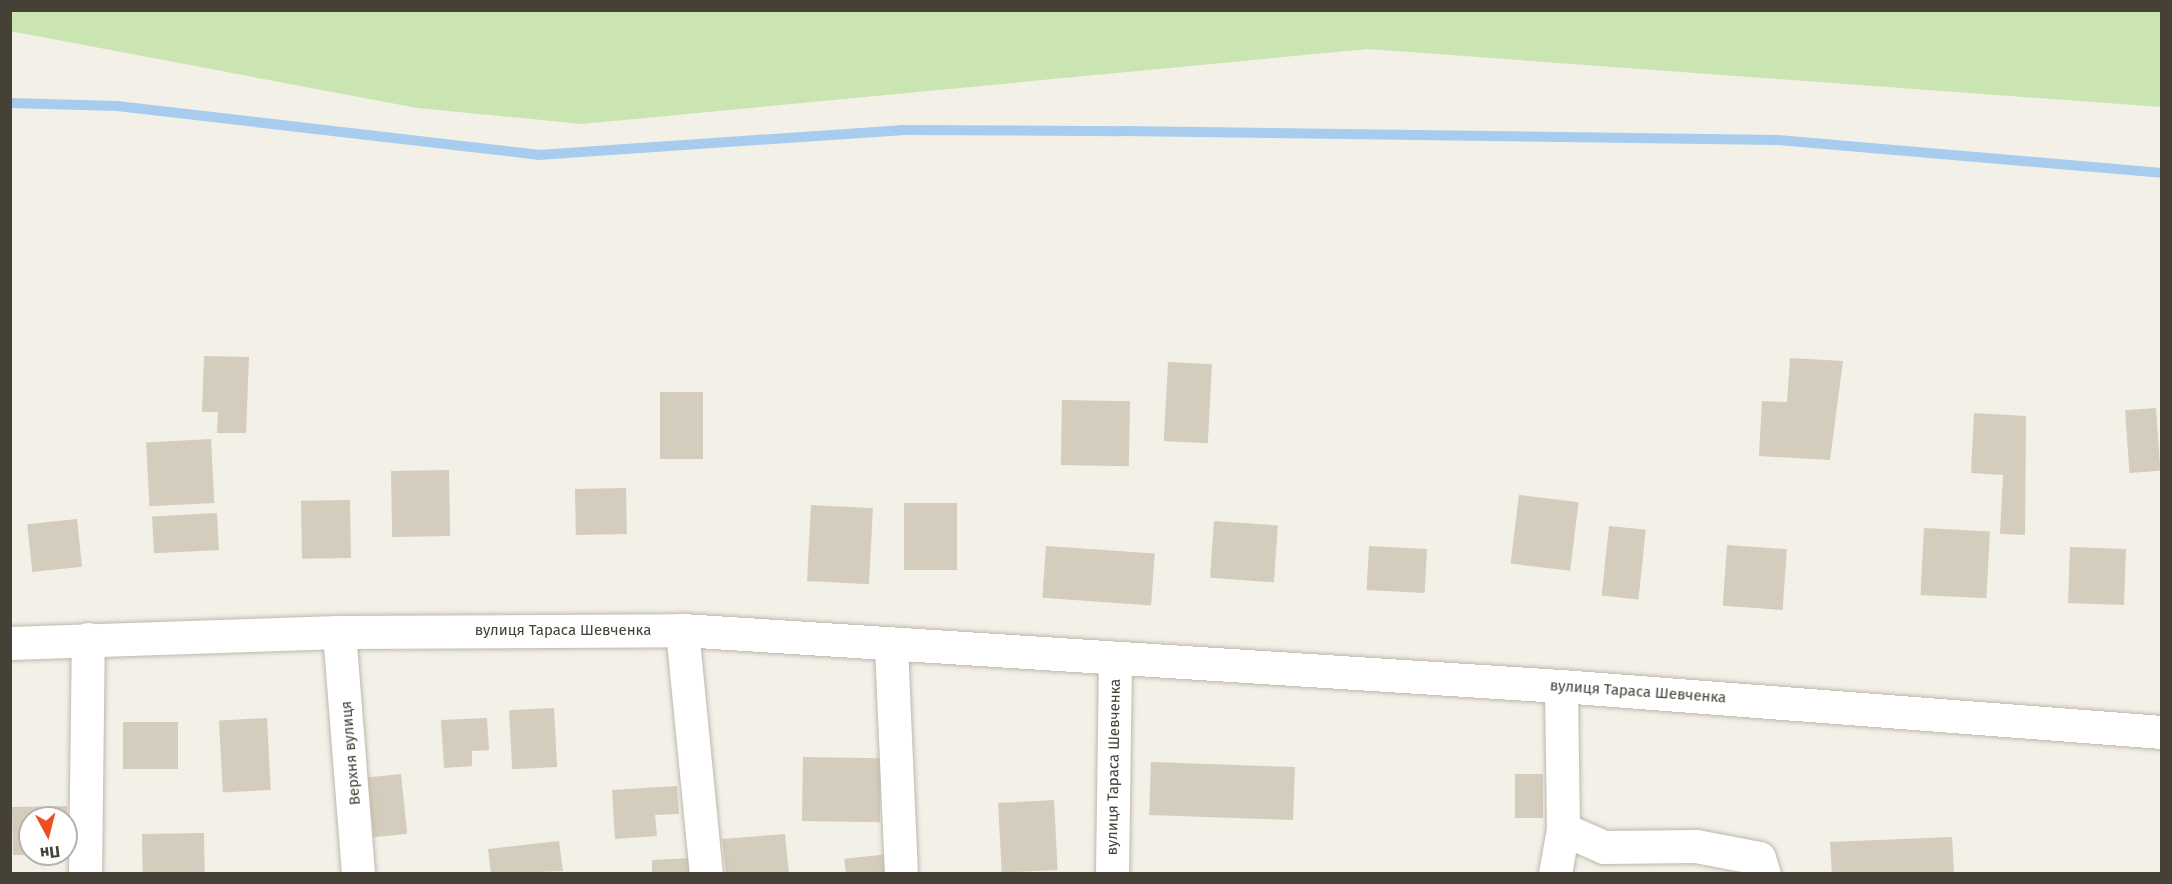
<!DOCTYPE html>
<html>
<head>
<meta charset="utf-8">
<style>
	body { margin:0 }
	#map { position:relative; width:2172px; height:884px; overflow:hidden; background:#f3f0e8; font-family:"Fira Sans",sans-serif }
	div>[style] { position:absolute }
	.green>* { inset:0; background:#cbe5b2 }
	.stream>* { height:10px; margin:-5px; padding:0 5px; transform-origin:5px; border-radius:5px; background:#a7cced }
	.building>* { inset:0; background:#d4ccbd; transform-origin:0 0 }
	.roads { filter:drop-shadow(0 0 2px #beb8ab) drop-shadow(0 0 2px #beb8ab) }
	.minor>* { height:33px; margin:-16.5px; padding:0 16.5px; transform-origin:16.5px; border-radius:16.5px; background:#fff }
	span { translate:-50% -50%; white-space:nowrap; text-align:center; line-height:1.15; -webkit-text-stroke:6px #fff; paint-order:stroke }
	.street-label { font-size:15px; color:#464137 }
	.frame { position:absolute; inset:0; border:12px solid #464137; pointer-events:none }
	.north { position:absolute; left:18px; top:806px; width:60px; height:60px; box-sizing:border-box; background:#fff; border:2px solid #b5b3af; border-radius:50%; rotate:173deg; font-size:16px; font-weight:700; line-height:24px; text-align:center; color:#464137 }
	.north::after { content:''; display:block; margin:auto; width:21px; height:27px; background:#ef4d22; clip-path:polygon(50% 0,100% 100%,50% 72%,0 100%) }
</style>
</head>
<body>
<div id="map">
	<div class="green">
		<div style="clip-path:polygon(2161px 10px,2161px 107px,1368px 49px,582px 124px,417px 108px,10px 31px,11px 10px)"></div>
	</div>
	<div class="stream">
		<div style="left:10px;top:103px;width:107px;rotate:1.6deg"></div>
		<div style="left:117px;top:106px;width:424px;rotate:6.6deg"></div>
		<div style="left:538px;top:155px;width:364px;rotate:-3.9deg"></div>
		<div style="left:901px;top:130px;width:221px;rotate:0.3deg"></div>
		<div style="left:1122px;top:131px;width:656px;rotate:0.79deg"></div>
		<div style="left:1778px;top:140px;width:385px;rotate:4.9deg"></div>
	</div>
	<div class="building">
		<div style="clip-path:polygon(204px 356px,249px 357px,246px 433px,217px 433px,218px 412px,202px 412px)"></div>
		<div style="clip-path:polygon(1790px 358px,1843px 361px,1830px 460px,1759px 456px,1762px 401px,1787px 402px)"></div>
		<div style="left:1168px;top:362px;width:44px;height:79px;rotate:3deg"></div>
		<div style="left:660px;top:392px;width:43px;height:67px"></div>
		<div style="left:1062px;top:400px;width:68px;height:65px;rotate:1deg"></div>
		<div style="left:2156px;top:408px;width:63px;height:31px;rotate:86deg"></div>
		<div style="clip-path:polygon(1974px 413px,2026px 416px,2025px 535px,2000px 534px,2003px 475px,1971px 473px)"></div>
		<div style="left:211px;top:439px;width:64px;height:65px;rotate:87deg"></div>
		<div style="left:449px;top:470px;width:66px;height:58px;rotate:89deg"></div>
		<div style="left:626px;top:488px;width:46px;height:51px;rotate:89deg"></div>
		<div style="left:1519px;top:495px;width:60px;height:69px;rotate:7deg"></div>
		<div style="left:350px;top:500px;width:58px;height:49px;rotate:89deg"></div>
		<div style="left:904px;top:503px;width:53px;height:67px"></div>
		<div style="left:811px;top:505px;width:62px;height:76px;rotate:3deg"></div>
		<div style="left:217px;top:513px;width:37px;height:65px;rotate:87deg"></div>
		<div style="left:77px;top:519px;width:48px;height:50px;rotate:84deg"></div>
		<div style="left:1214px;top:521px;width:64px;height:57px;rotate:4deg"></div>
		<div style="left:1609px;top:526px;width:37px;height:70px;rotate:6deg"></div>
		<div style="left:1924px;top:528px;width:66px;height:67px;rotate:3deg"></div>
		<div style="left:1727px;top:545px;width:60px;height:61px;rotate:4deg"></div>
		<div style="left:1046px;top:546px;width:109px;height:52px;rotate:4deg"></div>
		<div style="left:1369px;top:546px;width:58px;height:44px;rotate:3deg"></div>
		<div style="left:2070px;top:547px;width:56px;height:56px;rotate:2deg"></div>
		<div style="left:554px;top:708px;width:59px;height:45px;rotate:87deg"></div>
		<div style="left:267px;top:718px;width:72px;height:48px;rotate:87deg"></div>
		<div style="clip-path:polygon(487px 718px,489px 750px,472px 751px,472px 766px,444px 768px,441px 720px)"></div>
		<div style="left:123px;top:722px;width:55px;height:47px"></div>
		<div style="left:803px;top:757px;width:78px;height:64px;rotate:1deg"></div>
		<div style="left:1151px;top:762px;width:144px;height:53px;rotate:2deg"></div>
		<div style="left:401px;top:774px;width:60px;height:34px;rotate:84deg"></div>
		<div style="left:1515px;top:774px;width:28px;height:44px"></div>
		<div style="clip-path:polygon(677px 786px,679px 814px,655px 815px,657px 836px,615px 839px,612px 790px)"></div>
		<div style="left:1054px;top:800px;width:70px;height:56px;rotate:87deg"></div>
		<div style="clip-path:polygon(67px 806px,67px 818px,30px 818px,30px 855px,13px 855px,12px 807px)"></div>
		<div style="left:204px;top:833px;width:41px;height:62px;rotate:89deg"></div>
		<div style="clip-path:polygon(785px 834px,789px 874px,726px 874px,722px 839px)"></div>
		<div style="clip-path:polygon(1952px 837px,1954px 874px,1832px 874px,1830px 842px)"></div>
		<div style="clip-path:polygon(559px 841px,563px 871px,491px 874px,488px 849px)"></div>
		<div style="left:889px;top:854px;width:20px;height:45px;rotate:84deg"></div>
		<div style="clip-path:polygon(692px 858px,693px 874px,652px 874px,652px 860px)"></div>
	</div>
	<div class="roads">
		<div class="minor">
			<div style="left:682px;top:630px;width:245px;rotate:84.4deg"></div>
			<div style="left:339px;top:632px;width:243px;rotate:85.5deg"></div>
			<div style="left:10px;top:643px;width:329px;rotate:-1.9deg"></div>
			<div style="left:339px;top:632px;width:343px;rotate:-0.3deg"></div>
			<div style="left:682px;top:630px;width:881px;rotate:3.65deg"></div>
			<div style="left:1561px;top:686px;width:603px;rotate:4.38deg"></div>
			<div style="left:891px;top:646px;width:228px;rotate:87.5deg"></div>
			<div style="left:1561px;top:686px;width:143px;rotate:89.2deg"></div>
			<div style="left:1563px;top:829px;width:45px;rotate:23.7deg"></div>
			<div style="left:1604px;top:847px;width:92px;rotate:-0.6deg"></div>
			<div style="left:1696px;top:846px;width:64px;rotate:10.8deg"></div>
			<div style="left:1759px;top:858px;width:17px;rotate:73deg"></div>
			<div style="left:85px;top:874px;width:235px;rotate:-89.3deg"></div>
			<div style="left:1112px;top:874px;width:213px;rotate:-89.2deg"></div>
			<div style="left:1555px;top:874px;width:46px;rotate:-79.9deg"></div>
		</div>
	</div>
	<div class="street-label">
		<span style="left:563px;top:631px">вулиця Тараса Шевченка</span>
		<span style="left:1638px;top:692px;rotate:4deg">вулиця Тараса Шевченка</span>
		<span style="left:351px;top:753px;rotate:-95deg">Верхня вулиця</span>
		<span style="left:1114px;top:767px;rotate:-89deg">вулиця Тараса Шевченка</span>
	</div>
	<div class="frame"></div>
	<div class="north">Пн</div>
</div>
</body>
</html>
